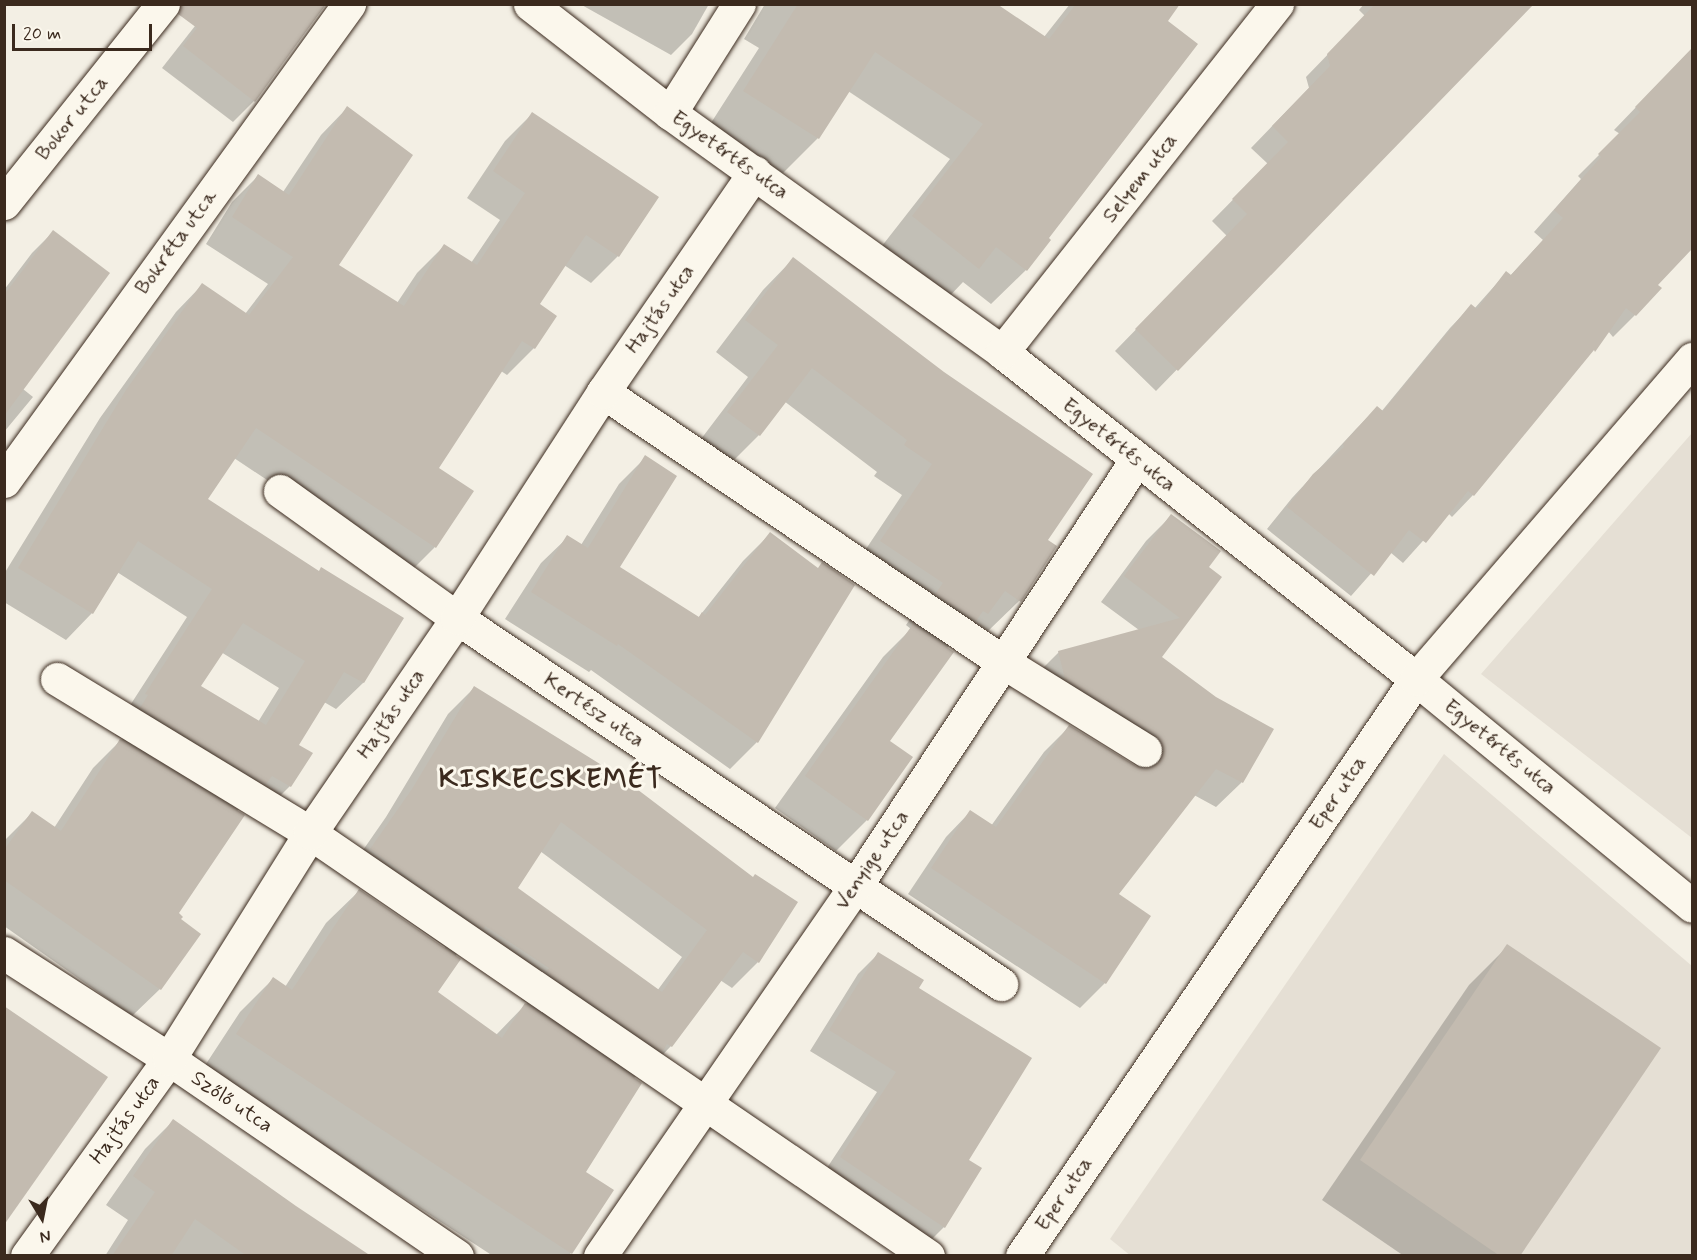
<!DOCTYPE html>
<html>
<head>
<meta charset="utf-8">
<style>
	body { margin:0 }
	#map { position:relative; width:1697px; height:1260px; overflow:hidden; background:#f3efe4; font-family:Mynerve,sans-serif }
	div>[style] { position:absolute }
	.built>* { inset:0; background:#e5dfd4 }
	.shadow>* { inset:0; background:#0003 }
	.building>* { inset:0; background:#c3bbb0 }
	.roads { filter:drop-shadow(0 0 2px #3b2a1e) drop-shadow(0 0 2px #3b2a1e) }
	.minor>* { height:33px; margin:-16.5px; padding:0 16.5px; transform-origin:16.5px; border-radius:16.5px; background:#fbf7ec }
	span { translate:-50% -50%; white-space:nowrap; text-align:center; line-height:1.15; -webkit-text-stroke:6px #fbf7ec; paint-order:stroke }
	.street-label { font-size:21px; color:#3b2a1e }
	.district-label { font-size:27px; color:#3b2a1e; font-weight:700; letter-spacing:1.5px }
	.frame { position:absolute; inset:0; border:6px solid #3b2a1e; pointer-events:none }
	.north { position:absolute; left:12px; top:1188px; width:60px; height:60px; -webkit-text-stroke:4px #fbf7ec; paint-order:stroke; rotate:170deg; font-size:16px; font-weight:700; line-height:24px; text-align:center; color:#3b2a1e }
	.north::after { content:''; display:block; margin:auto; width:21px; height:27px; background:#3b2a1e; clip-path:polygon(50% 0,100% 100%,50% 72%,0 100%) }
	.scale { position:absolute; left:12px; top:24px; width:140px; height:27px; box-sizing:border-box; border:3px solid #3b2a1e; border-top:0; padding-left:8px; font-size:18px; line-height:21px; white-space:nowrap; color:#3b2a1e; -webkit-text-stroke:4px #fbf7ec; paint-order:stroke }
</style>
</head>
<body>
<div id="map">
	<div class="built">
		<div style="clip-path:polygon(1692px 433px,1692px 838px,1481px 674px)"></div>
		<div style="clip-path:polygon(1444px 754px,1692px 966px,1692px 1255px,1131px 1256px,1110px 1239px)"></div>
	</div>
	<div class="shadow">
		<div style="clip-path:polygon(220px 4px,326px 4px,254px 101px,233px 122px,162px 68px,195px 26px)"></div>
		<div style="clip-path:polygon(580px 4px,709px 4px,692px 34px,671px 55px)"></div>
		<div style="clip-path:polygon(765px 4px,994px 4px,1044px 37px,1070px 4px,1178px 4px,1166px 21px,1046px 238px,1026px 270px,991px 304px,963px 282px,944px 302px,878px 251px,950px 159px,848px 91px,818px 138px,783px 173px,709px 126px,759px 48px,744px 39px)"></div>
		<div style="clip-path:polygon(1364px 4px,1532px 4px,1156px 391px,1115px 351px,1227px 236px,1212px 221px,1268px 164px,1251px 148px,1309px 88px,1306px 77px,1365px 16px,1359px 10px)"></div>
		<div style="clip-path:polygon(1692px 49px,1692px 247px,1656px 285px,1659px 288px,1635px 315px,1613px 337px,1608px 331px,1473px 495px,1452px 517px,1448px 513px,1403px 563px,1390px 552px,1351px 596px,1267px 529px,1292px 498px,1356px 429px,1377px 408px,1381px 412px,1450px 328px,1471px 306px,1474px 309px,1506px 273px,1510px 276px,1543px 240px,1534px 232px,1581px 179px,1578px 176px,1620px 134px,1614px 130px)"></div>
		<div style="clip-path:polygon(evenodd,347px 108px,337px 265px,397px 303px,417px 273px,444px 246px,471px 263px,500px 220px,467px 198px,505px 141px,532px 114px,657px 198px,618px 256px,591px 283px,564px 265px,538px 305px,555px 316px,534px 348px,507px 375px,501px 371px,437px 468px,472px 492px,434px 548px,408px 574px,234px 458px,206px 499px,318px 572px,402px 618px,363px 683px,336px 709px,324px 702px,297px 745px,290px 786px,263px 813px,246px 802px,236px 812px,176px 914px,160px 989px,132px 1016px,4px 926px,4px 841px,32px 813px,54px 828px,93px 768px,122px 739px,115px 735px,122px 722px,120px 721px,187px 617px,117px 572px,92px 613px,66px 640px,4px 602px,4px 574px,100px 418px,176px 312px,202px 285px,245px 314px,268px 284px,206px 244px,232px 202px,258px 176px,283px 192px,321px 135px,347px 108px,221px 652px,279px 688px,258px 722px,199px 686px,221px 652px)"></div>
		<div style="clip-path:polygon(53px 232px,23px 389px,33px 397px,4px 432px,4px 290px,32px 253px)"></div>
		<div style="clip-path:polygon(793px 259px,1046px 540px,1019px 601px,988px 631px,977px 624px,956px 644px,953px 642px,947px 648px,888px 741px,911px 757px,867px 820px,836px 851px,775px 808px,883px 657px,911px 629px,906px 625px,913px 615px,850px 573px,902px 495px,874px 476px,877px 472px,784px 401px,759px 435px,728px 466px,698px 443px,748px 377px,716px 352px,763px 290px)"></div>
		<div style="clip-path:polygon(646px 457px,617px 568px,698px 618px,743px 561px,770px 534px,817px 569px,853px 585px,757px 742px,730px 769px,591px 670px,589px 672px,505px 619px,541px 563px,568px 537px,581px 545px,619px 484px)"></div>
		<div style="clip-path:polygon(1171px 516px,1207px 567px,1160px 658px,1216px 698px,1272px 730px,1241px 783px,1216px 807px,1194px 795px,1117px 895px,1149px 917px,1105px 983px,1080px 1008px,908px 894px,946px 837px,970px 812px,991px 826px,1044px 752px,1069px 727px,1140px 769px,1034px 677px,1059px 652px,1139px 630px,1101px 602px,1146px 541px)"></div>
		<div style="clip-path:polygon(evenodd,474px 688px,758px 962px,732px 988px,720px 980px,671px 1046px,645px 1073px,642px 1070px,633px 1079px,584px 1173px,571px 1253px,568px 1256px,493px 1256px,204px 1067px,240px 1012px,273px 979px,285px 987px,326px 923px,359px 891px,444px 949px,445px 947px,345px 876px,386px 817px,448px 714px,474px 688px,540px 851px,682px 957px,657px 991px,516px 889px,540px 851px,474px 688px,458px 952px,523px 995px,521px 999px,527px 1003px,496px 1035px,436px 992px,458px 952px)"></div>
		<div style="clip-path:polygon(1508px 946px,1518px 1256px,1404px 1256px,1322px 1200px,1469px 985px)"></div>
		<div style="clip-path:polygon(878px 954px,917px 988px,967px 1160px,944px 1227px,924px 1247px,821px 1177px,877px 1092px,810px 1051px,858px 974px)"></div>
		<div style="clip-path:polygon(173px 1121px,295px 1208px,368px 1256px,105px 1256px,128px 1220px,106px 1205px,145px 1149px)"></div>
	</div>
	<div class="building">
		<div style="clip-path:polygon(181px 4px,326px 4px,255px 102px,183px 46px,197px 28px,178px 14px)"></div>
		<div style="clip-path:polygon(798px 4px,997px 4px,1049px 39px,1076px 4px,1180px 4px,1168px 21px,1198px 44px,1049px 238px,1051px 240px,1027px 271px,996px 247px,979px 269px,912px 216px,983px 124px,875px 52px,819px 139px,743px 91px)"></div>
		<div style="clip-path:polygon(1375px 4px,1534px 4px,1178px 371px,1135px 329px,1247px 214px,1232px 199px,1288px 142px,1272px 126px,1330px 66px,1327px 54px)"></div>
		<div style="clip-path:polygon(1692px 48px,1692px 249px,1658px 285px,1662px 288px,1636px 316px,1626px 308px,1595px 352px,1594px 350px,1474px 496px,1468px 491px,1426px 543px,1409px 530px,1374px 576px,1287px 507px,1313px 474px,1344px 447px,1343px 444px,1377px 406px,1383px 411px,1471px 304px,1477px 309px,1506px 271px,1511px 275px,1563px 218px,1554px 210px,1601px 157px,1598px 154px,1640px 112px,1635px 107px)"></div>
		<div style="clip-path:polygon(evenodd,347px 106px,413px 155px,339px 265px,404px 306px,444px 244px,477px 265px,525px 193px,493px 171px,532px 112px,659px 197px,619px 257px,586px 235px,540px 304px,557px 316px,535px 349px,522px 341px,439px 468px,474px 491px,436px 548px,256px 428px,208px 499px,319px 571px,321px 567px,404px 618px,364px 683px,344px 672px,299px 745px,313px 753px,291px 787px,272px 776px,266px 784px,140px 708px,148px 695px,145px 694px,212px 589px,138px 541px,93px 614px,18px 568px,126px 390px,202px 283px,249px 315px,293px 257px,232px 217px,258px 174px,289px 195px,347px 106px,243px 623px,305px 661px,266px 725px,201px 686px,243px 623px)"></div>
		<div style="clip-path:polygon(53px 230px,110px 273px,4px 416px,4px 295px)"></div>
		<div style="clip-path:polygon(793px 257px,944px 372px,1093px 474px,1048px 540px,1057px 546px,1021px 602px,1005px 591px,988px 614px,983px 611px,976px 621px,935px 594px,943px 583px,880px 541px,932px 464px,904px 445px,907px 440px,812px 368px,760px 436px,727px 412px,778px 345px,745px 320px)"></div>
		<div style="clip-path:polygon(645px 455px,677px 476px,620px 567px,699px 617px,702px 612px,705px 615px,770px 532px,818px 568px,822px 562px,855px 585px,758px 743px,618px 644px,617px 646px,531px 592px,567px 535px,588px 548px)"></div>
		<div style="clip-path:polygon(1171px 514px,1221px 551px,1209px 567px,1222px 577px,1162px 657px,1216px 697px,1274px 729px,1243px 783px,1216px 769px,1119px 894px,1151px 916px,1106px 984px,931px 868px,970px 810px,996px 827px,1069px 725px,1136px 766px,1144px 769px,1153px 767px,1161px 760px,1164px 750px,1161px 741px,1155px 734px,1065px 679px,1058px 651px,1180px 618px,1124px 576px)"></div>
		<div style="clip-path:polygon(913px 624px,954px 652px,890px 741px,913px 757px,868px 821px,805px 776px)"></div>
		<div style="clip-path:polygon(evenodd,474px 686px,621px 777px,753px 877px,755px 874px,798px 902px,759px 963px,743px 952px,672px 1047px,667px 1044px,662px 1052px,546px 972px,549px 968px,485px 926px,484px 929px,370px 849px,412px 789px,474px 686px,561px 822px,707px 930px,662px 992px,518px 888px,561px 822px)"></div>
		<div style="clip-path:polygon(120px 739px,245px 815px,179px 913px,183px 917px,181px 919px,201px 934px,161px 990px,4px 880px,4px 850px,32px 811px,61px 831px)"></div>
		<div style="clip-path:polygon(359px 889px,461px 959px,438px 992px,502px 1038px,525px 1003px,642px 1083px,586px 1172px,614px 1190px,572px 1254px,236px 1034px,273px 977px,292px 990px)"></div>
		<div style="clip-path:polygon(1507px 944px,1661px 1048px,1520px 1256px,1500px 1256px,1360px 1160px)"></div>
		<div style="clip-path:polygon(878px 952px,924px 980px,919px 988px,1032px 1058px,969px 1160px,982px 1168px,945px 1228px,840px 1157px,896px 1072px,829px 1030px)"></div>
		<div style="clip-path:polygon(4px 1006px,108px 1077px,4px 1225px)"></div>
		<div style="clip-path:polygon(173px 1119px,296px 1206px,371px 1256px,247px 1256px,195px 1219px,171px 1256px,112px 1256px,155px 1192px,133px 1176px)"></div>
	</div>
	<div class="roads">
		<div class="minor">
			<div style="left:530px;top:4px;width:177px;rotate:37.9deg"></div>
			<div style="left:670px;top:113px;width:409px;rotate:35.7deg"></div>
			<div style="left:1002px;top:352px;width:528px;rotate:38.3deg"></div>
			<div style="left:1416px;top:679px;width:357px;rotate:39.4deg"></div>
			<div style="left:670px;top:113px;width:129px;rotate:-57.7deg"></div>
			<div style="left:4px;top:203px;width:255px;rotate:-51.4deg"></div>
			<div style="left:1002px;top:352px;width:444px;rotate:-51.7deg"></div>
			<div style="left:603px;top:392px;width:483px;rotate:34deg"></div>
			<div style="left:1003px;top:662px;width:167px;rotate:31.8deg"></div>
			<div style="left:4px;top:481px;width:589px;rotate:-54.12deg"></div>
			<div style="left:280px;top:491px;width:218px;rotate:35.7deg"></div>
			<div style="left:457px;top:618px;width:656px;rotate:33.93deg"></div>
			<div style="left:57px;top:679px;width:296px;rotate:31.3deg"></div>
			<div style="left:310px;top:833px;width:749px;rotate:34.39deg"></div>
			<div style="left:4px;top:953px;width:196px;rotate:32.7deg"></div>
			<div style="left:169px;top:1059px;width:349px;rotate:34.4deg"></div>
			<div style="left:27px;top:1256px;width:243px;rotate:-54.2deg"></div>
			<div style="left:169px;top:1059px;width:266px;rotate:-58deg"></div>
			<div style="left:310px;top:833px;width:260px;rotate:-55.6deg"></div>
			<div style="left:457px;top:618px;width:269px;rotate:-57.1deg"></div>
			<div style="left:603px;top:392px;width:267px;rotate:-55.4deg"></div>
			<div style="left:600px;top:1256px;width:451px;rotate:-55.4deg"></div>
			<div style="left:856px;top:885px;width:510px;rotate:-56.59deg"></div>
			<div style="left:1022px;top:1256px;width:699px;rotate:-55.67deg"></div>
			<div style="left:1416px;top:679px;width:423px;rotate:-49.2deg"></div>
		</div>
	</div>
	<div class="street-label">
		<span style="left:72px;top:118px;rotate:-51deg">Bokor utca</span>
		<span style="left:730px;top:155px;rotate:35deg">Egyetértés utca</span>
		<span style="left:1140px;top:178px;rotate:-52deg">Selyem utca</span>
		<span style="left:176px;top:242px;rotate:-54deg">Bokréta utca</span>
		<span style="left:660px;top:309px;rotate:-55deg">Hajtás utca</span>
		<span style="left:1119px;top:445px;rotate:38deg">Egyetértés utca</span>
		<span style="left:594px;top:710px;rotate:34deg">Kertész utca</span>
		<span style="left:391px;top:714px;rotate:-56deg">Hajtás utca</span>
		<span style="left:1500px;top:747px;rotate:39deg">Egyetértés utca</span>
		<span style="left:1338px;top:793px;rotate:-56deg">Eper utca</span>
		<span style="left:872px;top:860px;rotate:-56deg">Venyige utca</span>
		<span style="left:232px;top:1102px;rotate:34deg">Szőlő utca</span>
		<span style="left:125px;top:1120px;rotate:-54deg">Hajtás utca</span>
		<span style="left:1064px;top:1194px;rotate:-56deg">Eper utca</span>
	</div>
	<div class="district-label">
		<span style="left:551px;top:780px">KISKECSKEMÉT</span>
	</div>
	<div class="frame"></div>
	<div class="north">N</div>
	<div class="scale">20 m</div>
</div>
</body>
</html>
